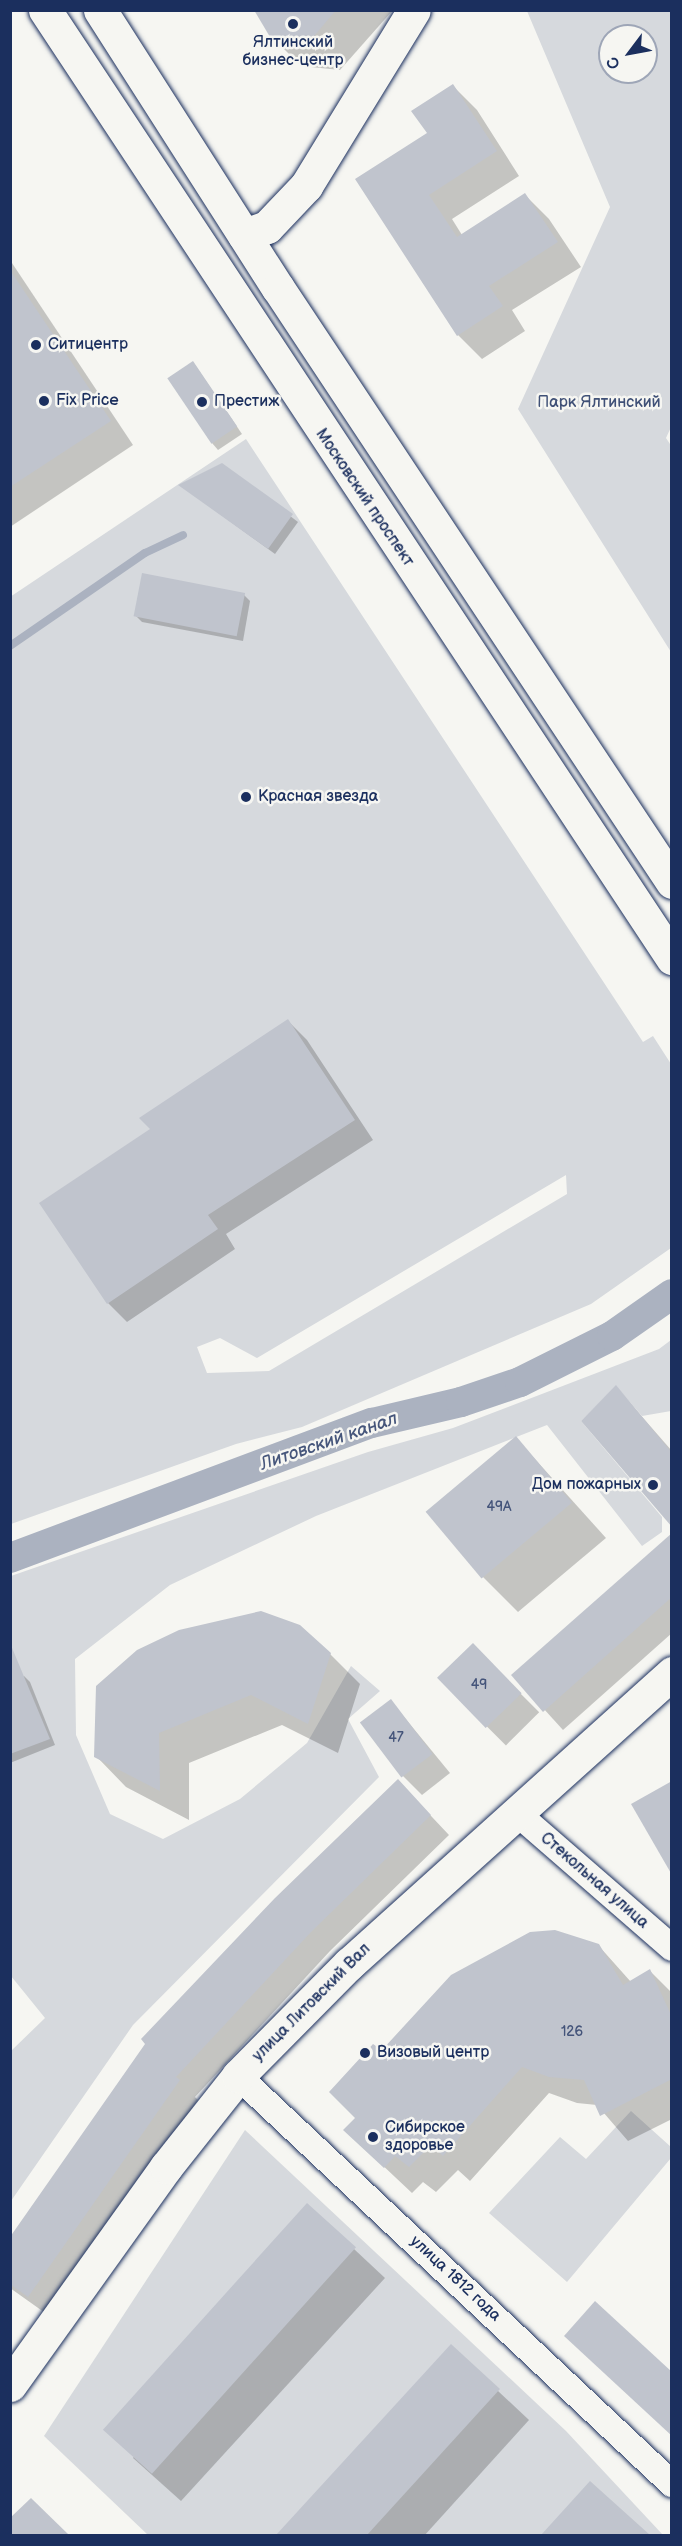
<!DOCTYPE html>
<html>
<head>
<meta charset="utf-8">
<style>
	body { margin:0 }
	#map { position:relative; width:682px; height:2546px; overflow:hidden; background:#f6f6f2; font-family:"Balsamiq Sans",sans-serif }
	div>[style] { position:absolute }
	.green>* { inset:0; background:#d6d9dd }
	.shadow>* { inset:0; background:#0003; transform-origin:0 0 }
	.stream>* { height:8px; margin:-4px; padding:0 4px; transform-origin:4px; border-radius:4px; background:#abb2c0 }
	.canal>* { height:30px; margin:-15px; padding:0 15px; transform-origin:15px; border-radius:15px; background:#abb2c0 }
	.building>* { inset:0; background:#c0c4cd; transform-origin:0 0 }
	.roads { filter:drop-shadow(0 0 2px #1b2f5e) drop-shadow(0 0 2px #1b2f5e) }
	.minor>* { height:26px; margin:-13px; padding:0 13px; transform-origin:13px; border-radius:13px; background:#f6f6f2 }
	.tertiary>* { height:33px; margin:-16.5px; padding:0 16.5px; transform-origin:16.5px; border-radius:16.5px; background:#f6f6f2 }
	.primary>* { height:33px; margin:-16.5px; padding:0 16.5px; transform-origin:16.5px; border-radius:16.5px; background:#f6f6f2 }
	.dots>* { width:16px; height:16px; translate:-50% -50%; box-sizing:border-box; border:3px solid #f6f6f2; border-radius:50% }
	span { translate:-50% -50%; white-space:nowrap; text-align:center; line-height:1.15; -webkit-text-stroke:5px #f6f6f2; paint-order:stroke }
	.number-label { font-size:14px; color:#44547a }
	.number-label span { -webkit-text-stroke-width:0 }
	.poi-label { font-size:16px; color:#1b2f5e }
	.left { translate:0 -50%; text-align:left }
	.right { translate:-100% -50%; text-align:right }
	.park-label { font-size:16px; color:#405177 }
	.street-label { font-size:16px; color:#1b2f5e }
	.water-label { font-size:18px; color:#46567b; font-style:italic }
	.frame { position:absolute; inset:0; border:12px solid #1b2f5e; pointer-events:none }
	.north { position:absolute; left:598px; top:24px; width:60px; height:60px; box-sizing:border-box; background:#f6f6f2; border:2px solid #9ea6b7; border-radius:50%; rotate:238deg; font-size:16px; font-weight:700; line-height:24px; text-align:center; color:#1b2f5e }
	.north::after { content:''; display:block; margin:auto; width:21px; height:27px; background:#1b2f5e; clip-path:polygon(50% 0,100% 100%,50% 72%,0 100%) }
</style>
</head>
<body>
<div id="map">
	<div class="green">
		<div style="clip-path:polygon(evenodd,527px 11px,671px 11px,672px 425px,666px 438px,672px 447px,671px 652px,518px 409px,610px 207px,527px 11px,610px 36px,646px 36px,646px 72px,610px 72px,610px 36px)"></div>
		<div style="clip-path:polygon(evenodd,246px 439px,643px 1042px,653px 1036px,671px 1064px,671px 1248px,591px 1304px,302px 1427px,236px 1444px,11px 1524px,10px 597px,246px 439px,566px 1175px,567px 1194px,269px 1371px,207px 1373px,197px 1347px,220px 1338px,257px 1358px,566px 1175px)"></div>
		<div style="clip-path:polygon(671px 1340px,671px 1411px,642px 1416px,616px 1386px,581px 1421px,662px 1517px,662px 1532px,642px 1546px,547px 1425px,316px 1516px,170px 1585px,75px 1659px,76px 1735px,110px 1814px,163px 1839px,240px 1799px,307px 1743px,351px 1666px,380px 1691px,348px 1719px,379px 1777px,133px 2025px,11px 2201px,11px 2051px,45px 2018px,11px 1976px,11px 1576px,368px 1452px,453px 1428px,659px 1349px)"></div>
		<div style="clip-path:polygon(631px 2111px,671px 2147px,671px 2158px,567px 2282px,489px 2213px,560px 2137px,586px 2159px)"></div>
		<div style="clip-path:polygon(245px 2130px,566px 2431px,663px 2535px,148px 2535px,44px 2436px)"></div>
	</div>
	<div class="shadow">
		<div style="clip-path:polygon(255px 10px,393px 10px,340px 70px,301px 66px,271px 36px)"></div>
		<div style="clip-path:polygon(453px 86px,477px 110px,519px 176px,452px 219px,462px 235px,525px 195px,549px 219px,581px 267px,512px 310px,525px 331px,482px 359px,458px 335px,357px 180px,429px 134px)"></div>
		<div style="clip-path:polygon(10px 260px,133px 445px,10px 527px)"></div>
		<div style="clip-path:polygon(193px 362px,242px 434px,218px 450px,212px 443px)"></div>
		<div style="clip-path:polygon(222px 464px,298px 522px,275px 554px,180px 485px)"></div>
		<div style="clip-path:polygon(244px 595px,250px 601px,243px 641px,142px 622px,135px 615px)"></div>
		<div style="clip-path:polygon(288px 1021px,307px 1040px,373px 1140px,226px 1234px,235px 1249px,127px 1322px,108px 1303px,152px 1129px)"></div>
		<div style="clip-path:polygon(616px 1387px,672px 1451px,672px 1525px)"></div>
		<div style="clip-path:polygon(516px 1438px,606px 1538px,518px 1612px,482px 1576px)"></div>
		<div style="clip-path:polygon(672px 1535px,672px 1633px,563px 1730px,513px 1675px)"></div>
		<div style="left:472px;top:1645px;width:95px;height:47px;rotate:45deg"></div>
		<div style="clip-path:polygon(330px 1654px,360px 1684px,338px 1753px,282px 1725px,189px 1763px,189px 1820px,126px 1787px,96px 1756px)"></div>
		<div style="clip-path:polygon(24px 1676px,30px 1682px,55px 1745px,10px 1763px,10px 1681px)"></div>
		<div style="clip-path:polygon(391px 1701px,450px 1773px,422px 1795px,403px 1776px)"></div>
		<div style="clip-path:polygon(416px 1800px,449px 1835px,330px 1951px,195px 2097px,198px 2100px,48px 2315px,10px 2288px,10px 2239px)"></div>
		<div style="clip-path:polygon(598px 1945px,631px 1982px,650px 1971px,672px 1993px,672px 2119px,628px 2141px,597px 2105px,577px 2103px,549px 2093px,470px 2181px,458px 2170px,436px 2192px,423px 2182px,412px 2193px,345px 2130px,358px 2118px,382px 2051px)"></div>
		<div style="clip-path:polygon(307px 2205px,385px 2278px,181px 2501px,133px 2458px)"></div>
		<div style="clip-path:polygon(451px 2347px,529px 2420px,424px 2536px,278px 2536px)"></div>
		<div style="clip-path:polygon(590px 2483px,640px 2528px,647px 2536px,543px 2536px)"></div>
		<div style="clip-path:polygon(31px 2500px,66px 2536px,10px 2536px,10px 2520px)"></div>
	</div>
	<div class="stream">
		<div style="left:10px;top:646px;width:164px;rotate:-34.6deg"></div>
		<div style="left:145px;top:553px;width:42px;rotate:-25.3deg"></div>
	</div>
	<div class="canal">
		<div style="left:10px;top:1558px;width:386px;rotate:-20.5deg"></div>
		<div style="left:372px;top:1423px;width:91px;rotate:-13.3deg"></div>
		<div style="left:461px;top:1402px;width:62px;rotate:-18.7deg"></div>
		<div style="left:520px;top:1382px;width:103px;rotate:-26.6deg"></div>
		<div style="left:612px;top:1336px;width:73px;rotate:-35deg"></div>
	</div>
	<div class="building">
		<div style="clip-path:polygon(254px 10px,336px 10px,310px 41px,270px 37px)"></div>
		<div style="clip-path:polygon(453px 84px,497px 151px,429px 195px,457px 237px,525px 193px,558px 242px,489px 286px,503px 306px,457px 336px,355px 179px,427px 133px,411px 111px)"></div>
		<div style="clip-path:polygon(10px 270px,111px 421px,10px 487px)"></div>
		<div style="left:193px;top:361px;width:79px;height:31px;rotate:56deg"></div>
		<div style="clip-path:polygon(222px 463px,293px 514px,268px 549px,178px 485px)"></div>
		<div style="left:142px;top:573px;width:105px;height:44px;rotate:11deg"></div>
		<div style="clip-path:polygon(288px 1019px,355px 1120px,208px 1215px,218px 1229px,107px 1304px,39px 1203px,150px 1129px,139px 1118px)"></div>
		<div style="clip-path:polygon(616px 1385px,672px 1453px,672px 1527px,581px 1421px)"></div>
		<div style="left:516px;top:1436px;width:87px;height:118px;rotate:50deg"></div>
		<div style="clip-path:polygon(672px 1533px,672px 1597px,543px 1712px,511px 1675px)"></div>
		<div style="clip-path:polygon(261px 1611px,300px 1625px,331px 1653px,308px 1724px,251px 1695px,159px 1733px,160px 1791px,94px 1757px,96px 1686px,137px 1650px,179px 1630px)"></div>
		<div style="clip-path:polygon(10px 1643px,50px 1739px,10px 1754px)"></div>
		<div style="left:473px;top:1643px;width:70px;height:50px;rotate:46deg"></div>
		<div style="left:391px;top:1699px;width:69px;height:39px;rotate:53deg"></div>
		<div style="clip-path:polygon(398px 1779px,431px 1815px,311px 1932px,176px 2077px,180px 2080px,28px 2297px,10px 2284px,10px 2237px,145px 2044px,141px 2039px,275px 1898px)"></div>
		<div style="clip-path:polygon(672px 1781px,672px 1875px,631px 1804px)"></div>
		<div style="clip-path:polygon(555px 1930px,599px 1944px,623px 1985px,650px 1969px,672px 2017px,672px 2079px,600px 2116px,584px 2080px,549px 2077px,522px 2067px,443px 2156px,431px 2145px,409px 2167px,395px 2156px,384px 2168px,343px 2130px,355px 2118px,329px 2092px,373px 2044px,382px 2050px,451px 1975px,530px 1932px)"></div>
		<div style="left:307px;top:2203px;width:66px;height:305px;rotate:42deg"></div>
		<div style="clip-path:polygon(595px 2301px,672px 2372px,672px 2436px,564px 2336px)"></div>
		<div style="clip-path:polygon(451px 2344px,500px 2389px,367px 2535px,276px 2535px)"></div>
		<div style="clip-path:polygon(590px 2481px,650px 2535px,541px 2535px)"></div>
		<div style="clip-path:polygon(31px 2498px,69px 2535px,10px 2535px,10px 2518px)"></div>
	</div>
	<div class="roads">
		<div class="minor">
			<div style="left:518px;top:1814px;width:204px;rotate:41deg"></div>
			<div style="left:238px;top:2076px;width:596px;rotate:43.23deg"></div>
		</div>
		<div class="tertiary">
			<div style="left:244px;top:235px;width:24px;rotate:-19deg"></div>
			<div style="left:267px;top:227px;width:57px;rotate:-46.4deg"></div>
			<div style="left:306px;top:186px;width:206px;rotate:-58.5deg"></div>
		</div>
		<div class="primary">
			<div style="left:45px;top:10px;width:1137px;rotate:56.52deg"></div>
			<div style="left:100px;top:10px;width:330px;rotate:57.4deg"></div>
			<div style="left:278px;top:288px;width:713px;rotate:56.44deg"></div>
			<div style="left:10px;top:2385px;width:268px;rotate:-54.4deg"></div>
			<div style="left:166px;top:2167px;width:116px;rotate:-51.6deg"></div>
			<div style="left:238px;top:2076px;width:158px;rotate:-45.3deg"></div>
			<div style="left:349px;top:1964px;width:435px;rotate:-42deg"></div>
		</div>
	</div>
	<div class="dots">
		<div style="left:293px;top:24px;background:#1b2f5e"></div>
		<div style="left:36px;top:345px;background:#1b2f5e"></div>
		<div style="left:44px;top:401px;background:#1b2f5e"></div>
		<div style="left:202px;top:402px;background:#1b2f5e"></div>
		<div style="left:246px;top:797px;background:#1b2f5e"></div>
		<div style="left:653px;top:1485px;background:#1b2f5e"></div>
		<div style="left:365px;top:2053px;background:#1b2f5e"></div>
		<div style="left:373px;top:2137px;background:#1b2f5e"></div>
	</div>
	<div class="number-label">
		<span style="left:499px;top:1507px">49А</span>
		<span style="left:479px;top:1685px">49</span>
		<span style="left:396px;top:1738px">47</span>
		<span style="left:572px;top:2032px">126</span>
	</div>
	<div class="poi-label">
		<span style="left:293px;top:52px">Ялтинский<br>бизнес-центр</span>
		<span class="left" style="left:48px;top:345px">Ситицентр</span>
		<span class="left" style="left:56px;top:401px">Fix Price</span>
		<span class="left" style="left:214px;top:402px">Престиж</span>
		<span class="left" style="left:258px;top:797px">Красная звезда</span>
		<span class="right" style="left:641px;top:1485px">Дом пожарных</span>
		<span class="left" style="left:377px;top:2053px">Визовый центр</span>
		<span class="left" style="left:385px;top:2137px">Сибирское<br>здоровье</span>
	</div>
	<div class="park-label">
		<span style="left:599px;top:403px">Парк Ялтинский</span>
	</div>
	<div class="street-label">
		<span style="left:364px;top:498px;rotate:56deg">Московский проспект</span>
		<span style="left:594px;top:1881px;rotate:41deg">Стекольная улица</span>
		<span style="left:312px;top:2003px;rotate:-45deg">улица Литовский Вал</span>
		<span style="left:455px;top:2279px;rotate:43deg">улица 1812 года</span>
	</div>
	<div class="water-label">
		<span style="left:329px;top:1442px;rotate:-19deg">Литовский канал</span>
	</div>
	<div class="frame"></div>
	<div class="north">С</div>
</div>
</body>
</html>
